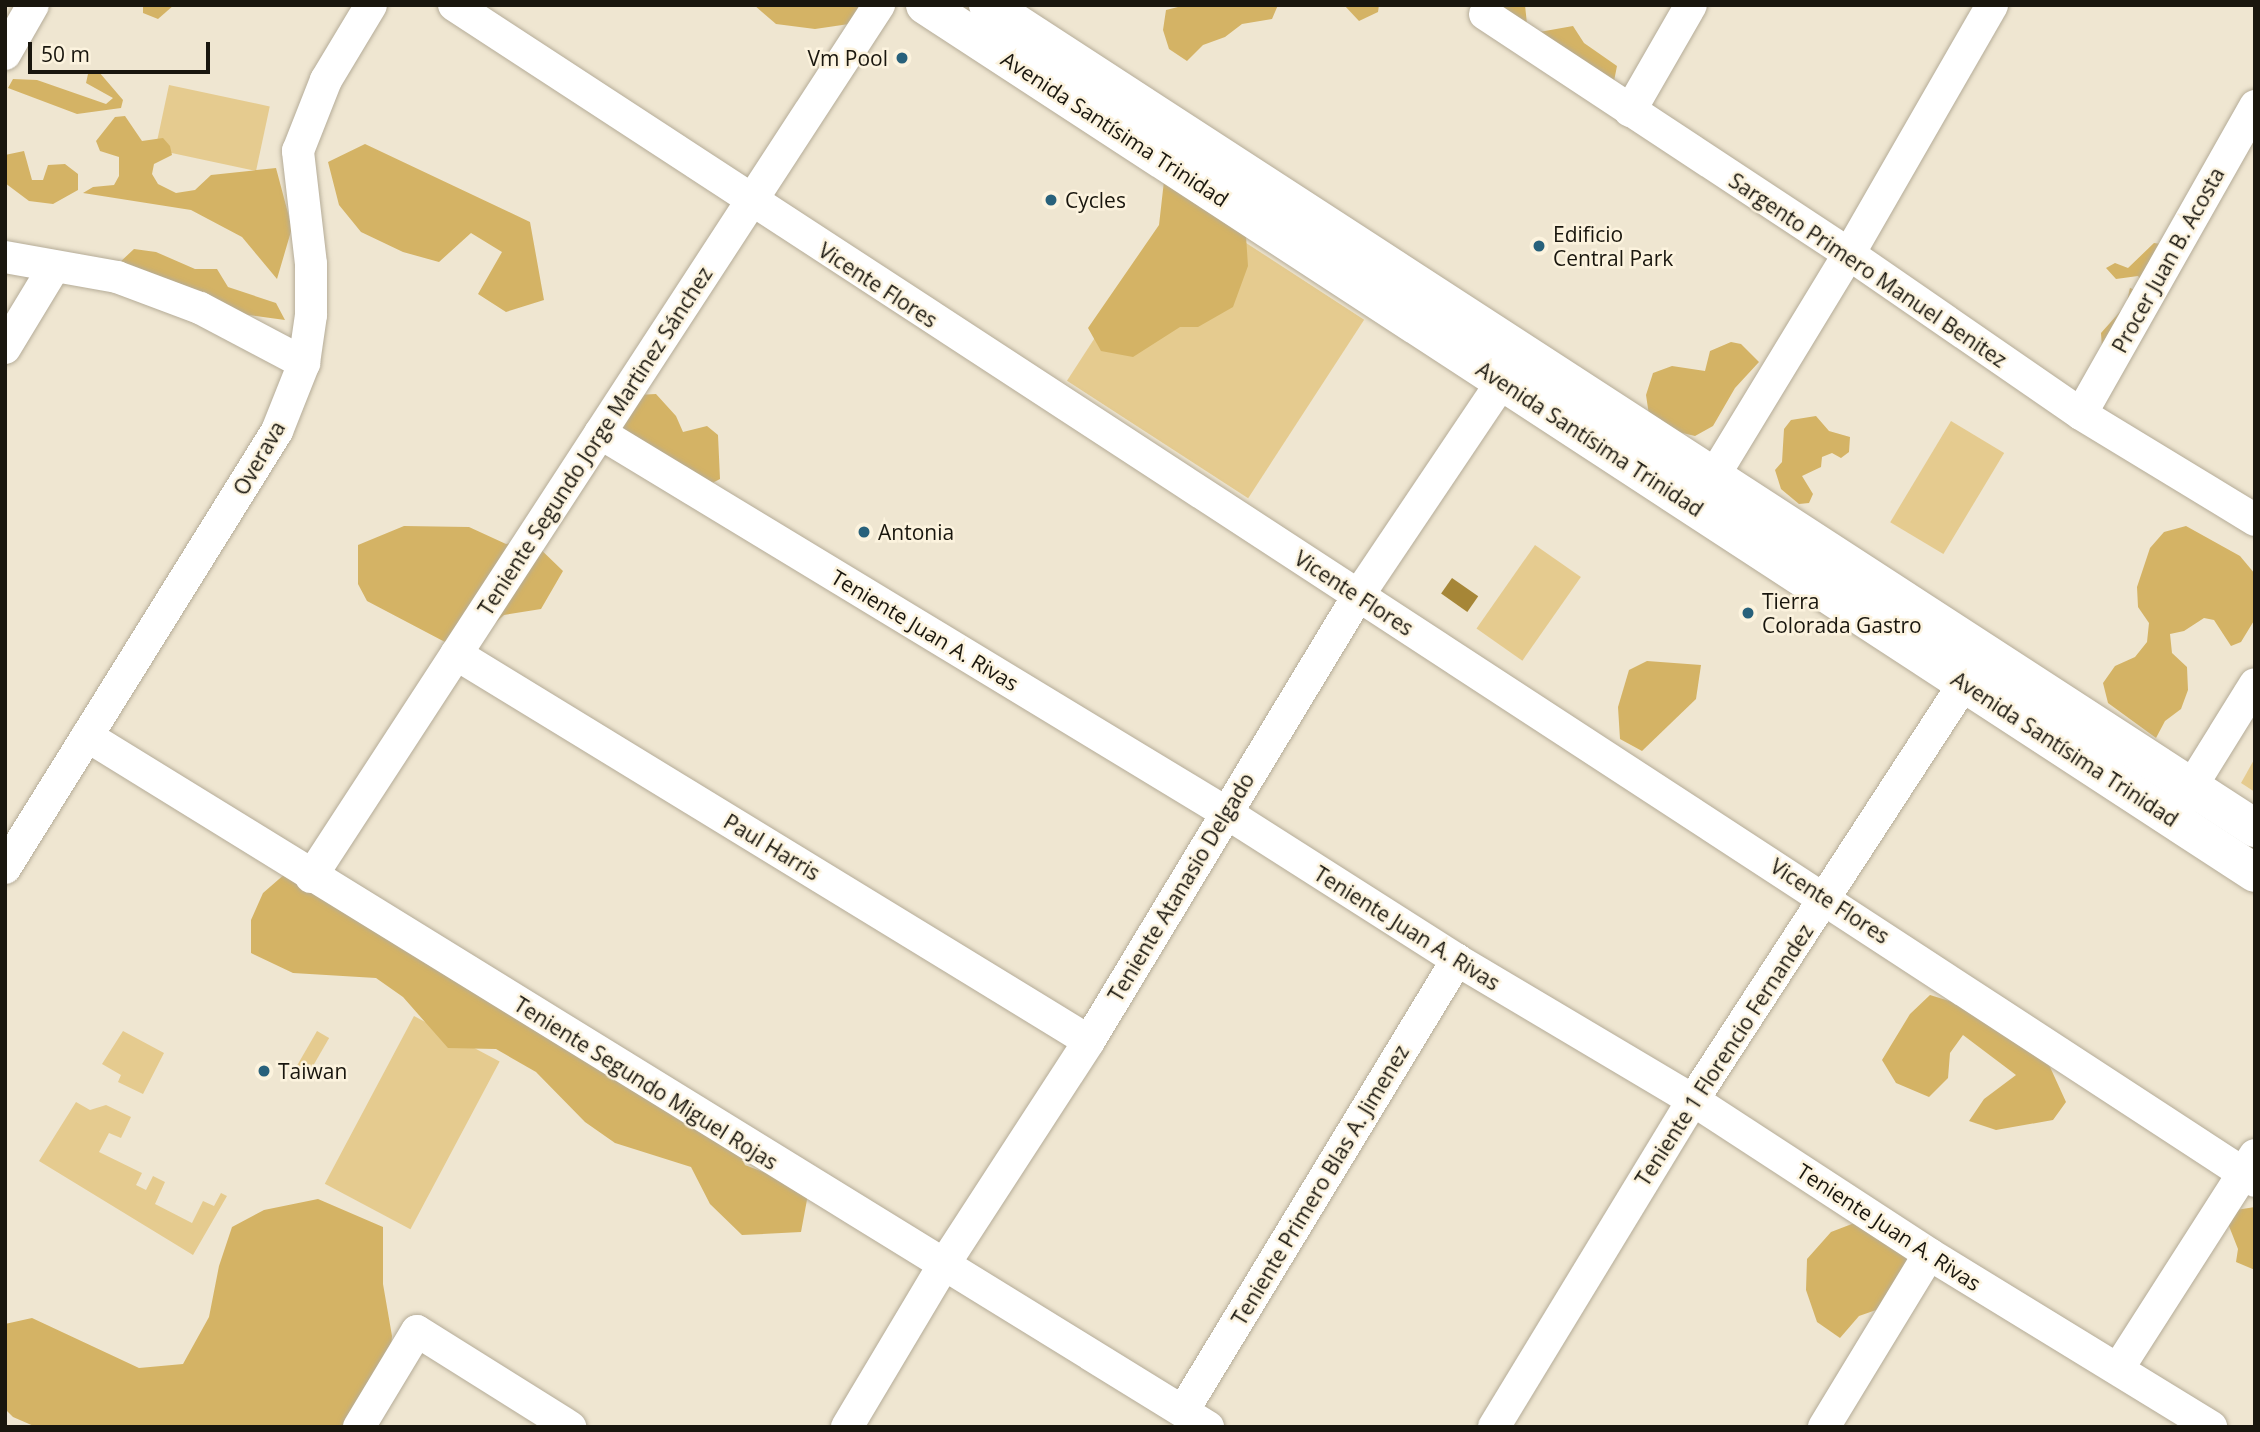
<!DOCTYPE html>
<html>
<head>
<meta charset="utf-8">
<style>
	body { margin:0 }
	#map { position:relative; width:2260px; height:1432px; overflow:hidden; background:#efe6d1; font-family:"Open Sans",sans-serif }
	div>[style] { position:absolute }
	.green>* { inset:0; background:#e5cb8f; transform-origin:0 0 }
	.forest>* { inset:0; background:#d4b365 }
	.water>* { inset:0; background:#a68637; transform-origin:0 0 }
	.roads { filter:drop-shadow(0 0 2px #b5ac98) drop-shadow(0 0 2px #b5ac98) }
	.minor>* { height:32px; margin:-16px; padding:0 16px; transform-origin:16px; border-radius:16px; background:#fff }
	.major>* { height:38px; margin:-19px; padding:0 19px; transform-origin:19px; border-radius:19px; background:#fff }
	.dots>* { width:19px; height:19px; translate:-50% -50%; box-sizing:border-box; border:4px solid #fcf3de; border-radius:50% }
	span { translate:-50% -50%; white-space:nowrap; text-align:center; line-height:1.15; -webkit-text-stroke:5px #fcf3de; paint-order:stroke }
	.poi-label { font-size:21px; color:#19160e }
	.right { translate:-100% -50%; text-align:right }
	.left { translate:0 -50%; text-align:left }
	.street-label { font-size:21px; color:#19160e }
	.frame { position:absolute; inset:0; border:7px solid #19160e; pointer-events:none }
	.scale { position:absolute; left:28px; top:42px; width:182px; height:32px; box-sizing:border-box; border:4px solid #19160e; border-top:0; padding-left:9px; font-size:21px; line-height:24px; white-space:nowrap; color:#19160e; -webkit-text-stroke:5px #fcf3de; paint-order:stroke }
</style>
</head>
<body>
<div id="map">
	<div class="green">
		<div style="left:169px;top:85px;width:103px;height:66px;rotate:12deg"></div>
		<div style="left:1183px;top:202px;width:216px;height:213px;rotate:33deg"></div>
		<div style="left:1951px;top:421px;width:62px;height:118px;rotate:31deg"></div>
		<div style="left:1535px;top:545px;width:56px;height:102px;rotate:35deg"></div>
		<div style="clip-path:polygon(2255px 758px,2255px 792px,2241px 783px)"></div>
		<div style="left:414px;top:1016px;width:97px;height:190px;rotate:28deg"></div>
		<div style="clip-path:polygon(123px 1031px,164px 1053px,143px 1094px,118px 1082px,121px 1075px,102px 1064px)"></div>
		<div style="left:317px;top:1031px;width:14px;height:45px;rotate:30deg"></div>
		<div style="clip-path:polygon(76px 1102px,90px 1110px,106px 1105px,131px 1117px,121px 1138px,109px 1133px,99px 1152px,142px 1173px,136px 1185px,146px 1190px,153px 1176px,165px 1182px,155px 1204px,192px 1223px,203px 1201px,214px 1206px,221px 1193px,227px 1196px,193px 1255px,39px 1161px)"></div>
	</div>
	<div class="forest">
		<div style="clip-path:polygon(143px 5px,174px 5px,158px 19px,143px 13px)"></div>
		<div style="clip-path:polygon(754px 5px,874px 5px,849px 24px,815px 29px,776px 24px)"></div>
		<div style="clip-path:polygon(1186px 5px,1278px 5px,1272px 19px,1242px 24px,1225px 37px,1203px 45px,1187px 61px,1169px 49px,1163px 30px,1166px 10px)"></div>
		<div style="clip-path:polygon(1344px 5px,1379px 5px,1378px 12px,1359px 21px)"></div>
		<div style="clip-path:polygon(1486px 5px,1525px 5px,1528px 34px,1573px 26px,1584px 43px,1617px 66px,1613px 86px,1597px 88px,1555px 66px,1542px 44px,1488px 27px,1479px 10px)"></div>
		<div style="clip-path:polygon(99px 72px,123px 100px,121px 108px,77px 114px,8px 88px,13px 79px,37px 80px,106px 104px,113px 98px,86px 83px,88px 74px)"></div>
		<div style="clip-path:polygon(125px 116px,142px 141px,163px 138px,170px 146px,172px 155px,154px 164px,152px 174px,158px 184px,176px 193px,195px 190px,211px 175px,276px 168px,292px 228px,277px 279px,242px 237px,191px 210px,83px 193px,93px 187px,114px 185px,119px 176px,119px 157px,100px 151px,96px 141px,115px 117px)"></div>
		<div style="clip-path:polygon(365px 144px,530px 222px,544px 300px,506px 312px,478px 294px,502px 252px,471px 233px,439px 262px,403px 252px,361px 232px,339px 205px,328px 162px)"></div>
		<div style="clip-path:polygon(24px 151px,32px 180px,43px 180px,48px 165px,65px 164px,78px 174px,78px 190px,53px 204px,29px 201px,5px 183px,5px 155px)"></div>
		<div style="clip-path:polygon(1164px 181px,1245px 221px,1248px 266px,1233px 307px,1198px 327px,1180px 327px,1133px 357px,1101px 351px,1088px 328px,1159px 225px)"></div>
		<div style="clip-path:polygon(2154px 243px,2168px 245px,2102px 348px,2101px 333px,2126px 305px,2130px 288px,2138px 291px,2141px 280px,2138px 276px,2116px 279px,2106px 268px,2115px 263px,2128px 268px)"></div>
		<div style="clip-path:polygon(134px 249px,156px 252px,195px 269px,217px 269px,228px 287px,276px 303px,285px 320px,234px 313px,118px 264px)"></div>
		<div style="clip-path:polygon(1731px 342px,1741px 344px,1759px 362px,1735px 388px,1713px 426px,1695px 436px,1674px 431px,1649px 415px,1646px 395px,1653px 373px,1672px 366px,1705px 371px,1710px 351px)"></div>
		<div style="clip-path:polygon(656px 394px,676px 416px,683px 432px,707px 426px,718px 435px,720px 479px,695px 492px,608px 433px,636px 395px)"></div>
		<div style="clip-path:polygon(1816px 416px,1829px 431px,1850px 437px,1849px 452px,1841px 458px,1832px 453px,1822px 457px,1821px 467px,1802px 476px,1813px 494px,1809px 503px,1799px 504px,1781px 489px,1775px 470px,1782px 462px,1784px 429px,1791px 420px)"></div>
		<div style="clip-path:polygon(404px 526px,469px 527px,506px 544px,531px 540px,563px 571px,541px 609px,504px 615px,464px 652px,367px 601px,358px 584px,358px 545px)"></div>
		<div style="clip-path:polygon(2186px 526px,2240px 556px,2255px 574px,2255px 619px,2241px 642px,2231px 646px,2214px 620px,2204px 618px,2184px 631px,2170px 634px,2172px 653px,2187px 667px,2188px 690px,2181px 709px,2165px 721px,2156px 738px,2108px 703px,2103px 683px,2115px 666px,2135px 657px,2147px 642px,2149px 623px,2138px 607px,2137px 587px,2150px 548px,2164px 532px)"></div>
		<div style="clip-path:polygon(1647px 661px,1701px 665px,1696px 699px,1642px 751px,1620px 739px,1618px 707px,1629px 670px)"></div>
		<div style="clip-path:polygon(336px 871px,394px 918px,729px 1125px,745px 1165px,809px 1189px,801px 1232px,742px 1235px,710px 1204px,691px 1167px,615px 1143px,585px 1122px,536px 1072px,496px 1049px,448px 1048px,403px 997px,376px 978px,293px 973px,251px 953px,251px 920px,263px 893px,286px 873px)"></div>
		<div style="clip-path:polygon(1930px 995px,1959px 1004px,2030px 1041px,2050px 1067px,2066px 1102px,2053px 1120px,1996px 1130px,1969px 1121px,1984px 1099px,2016px 1075px,1963px 1035px,1950px 1053px,1948px 1078px,1929px 1097px,1896px 1083px,1882px 1060px,1910px 1014px)"></div>
		<div style="clip-path:polygon(318px 1199px,383px 1227px,383px 1284px,392px 1336px,387px 1409px,377px 1427px,36px 1427px,13px 1417px,5px 1409px,5px 1324px,32px 1318px,139px 1368px,183px 1364px,209px 1317px,219px 1266px,232px 1227px,264px 1210px)"></div>
		<div style="clip-path:polygon(2255px 1207px,2255px 1270px,2236px 1262px,2238px 1249px,2227px 1221px,2236px 1210px)"></div>
		<div style="clip-path:polygon(1857px 1222px,1918px 1253px,1879px 1309px,1859px 1316px,1840px 1338px,1817px 1322px,1806px 1290px,1807px 1259px,1831px 1232px)"></div>
	</div>
	<div class="water">
		<div style="left:1452px;top:578px;width:32px;height:19px;rotate:35deg"></div>
	</div>
	<div class="roads">
		<div class="minor">
			<div style="left:454px;top:5px;width:2151px;rotate:33.14deg"></div>
			<div style="left:1485px;top:14px;width:436px;rotate:33.4deg"></div>
			<div style="left:1849px;top:254px;width:282px;rotate:34.6deg"></div>
			<div style="left:2081px;top:414px;width:204px;rotate:31.3deg"></div>
			<div style="left:5px;top:54px;width:56px;rotate:-60.3deg"></div>
			<div style="left:1630px;top:111px;width:122px;rotate:-60.1deg"></div>
			<div style="left:5px;top:257px;width:114px;rotate:10.1deg"></div>
			<div style="left:117px;top:277px;width:89px;rotate:20.5deg"></div>
			<div style="left:200px;top:308px;width:118px;rotate:27.9deg"></div>
			<div style="left:5px;top:348px;width:95px;rotate:-58.8deg"></div>
			<div style="left:2081px;top:414px;width:354px;rotate:-60.5deg"></div>
			<div style="left:600px;top:433px;width:731px;rotate:31.23deg"></div>
			<div style="left:1225px;top:812px;width:275px;rotate:32.5deg"></div>
			<div style="left:1457px;top:960px;width:274px;rotate:30.7deg"></div>
			<div style="left:1693px;top:1100px;width:282px;rotate:33.1deg"></div>
			<div style="left:1929px;top:1254px;width:331px;rotate:31.5deg"></div>
			<div style="left:1701px;top:497px;width:285px;rotate:-58.7deg"></div>
			<div style="left:1849px;top:254px;width:287px;rotate:-60.1deg"></div>
			<div style="left:456px;top:654px;width:742px;rotate:31.44deg"></div>
			<div style="left:87px;top:736px;width:1317px;rotate:31.65deg"></div>
			<div style="left:2180px;top:805px;width:142px;rotate:-58.2deg"></div>
			<div style="left:5px;top:868px;width:515px;rotate:-58.1deg"></div>
			<div style="left:277px;top:431px;width:73px;rotate:-68.3deg"></div>
			<div style="left:304px;top:363px;width:49px;rotate:-81.7deg"></div>
			<div style="left:311px;top:315px;width:51px;rotate:-90deg"></div>
			<div style="left:311px;top:264px;width:114px;rotate:-96.6deg"></div>
			<div style="left:298px;top:151px;width:76px;rotate:-68.5deg"></div>
			<div style="left:326px;top:80px;width:87px;rotate:-59deg"></div>
			<div style="left:311px;top:877px;width:1041px;rotate:-56.92deg"></div>
			<div style="left:2118px;top:1369px;width:254px;rotate:-57.4deg"></div>
			<div style="left:1183px;top:1411px;width:528px;rotate:-58.72deg"></div>
			<div style="left:359px;top:1427px;width:112px;rotate:-58.9deg"></div>
			<div style="left:417px;top:1331px;width:181px;rotate:32.1deg"></div>
			<div style="left:847px;top:1427px;width:187px;rotate:-59.2deg"></div>
			<div style="left:943px;top:1266px;width:268px;rotate:-57deg"></div>
			<div style="left:1089px;top:1041px;width:520px;rotate:-58.85deg"></div>
			<div style="left:1358px;top:596px;width:282px;rotate:-56.1deg"></div>
			<div style="left:1494px;top:1427px;width:383px;rotate:-58.7deg"></div>
			<div style="left:1693px;top:1100px;width:519px;rotate:-56.95deg"></div>
			<div style="left:1824px;top:1427px;width:202px;rotate:-58.7deg"></div>
		</div>
		<div class="major">
			<div style="left:925px;top:5px;width:1588px;rotate:33.13deg"></div>
			<div style="left:988px;top:5px;width:1511px;rotate:33.01deg"></div>
		</div>
	</div>
	<div class="dots">
		<div style="left:902px;top:58px;background:#28617b"></div>
		<div style="left:1051px;top:200px;background:#28617b"></div>
		<div style="left:1539px;top:246px;background:#28617b"></div>
		<div style="left:864px;top:532px;background:#28617b"></div>
		<div style="left:1748px;top:613px;background:#28617b"></div>
		<div style="left:264px;top:1071px;background:#28617b"></div>
	</div>
	<div class="poi-label">
		<span class="right" style="left:888px;top:58px">Vm Pool</span>
		<span class="left" style="left:1065px;top:200px">Cycles</span>
		<span class="left" style="left:1553px;top:246px">Edificio<br>Central Park</span>
		<span class="left" style="left:878px;top:532px">Antonia</span>
		<span class="left" style="left:1762px;top:613px">Tierra<br>Colorada Gastro</span>
		<span class="left" style="left:278px;top:1071px">Taiwan</span>
	</div>
	<div class="street-label">
		<span style="left:1115px;top:129px;rotate:33deg">Avenida Santísima Trinidad</span>
		<span style="left:2168px;top:260px;rotate:-61deg">Procer Juan B. Acosta</span>
		<span style="left:1868px;top:270px;rotate:34deg">Sargento Primero Manuel Benitez</span>
		<span style="left:878px;top:285px;rotate:33deg">Vicente Flores</span>
		<span style="left:1590px;top:439px;rotate:33deg">Avenida Santísima Trinidad</span>
		<span style="left:595px;top:441px;rotate:-57deg">Teniente Segundo Jorge Martinez Sánchez</span>
		<span style="left:259px;top:458px;rotate:-60deg">Overava</span>
		<span style="left:1354px;top:593px;rotate:33deg">Vicente Flores</span>
		<span style="left:925px;top:630px;rotate:31deg">Teniente Juan A. Rivas</span>
		<span style="left:2065px;top:749px;rotate:33deg">Avenida Santísima Trinidad</span>
		<span style="left:772px;top:847px;rotate:31deg">Paul Harris</span>
		<span style="left:1181px;top:887px;rotate:-59deg">Teniente Atanasio Delgado</span>
		<span style="left:1830px;top:901px;rotate:33deg">Vicente Flores</span>
		<span style="left:1407px;top:928px;rotate:32deg">Teniente Juan A. Rivas</span>
		<span style="left:1724px;top:1055px;rotate:-57deg">Teniente 1 Florencio Fernandez</span>
		<span style="left:646px;top:1083px;rotate:32deg">Teniente Segundo Miguel Rojas</span>
		<span style="left:1320px;top:1185px;rotate:-59deg">Teniente Primero Blas A. Jimenez</span>
		<span style="left:1889px;top:1227px;rotate:33deg">Teniente Juan A. Rivas</span>
	</div>
	<div class="frame"></div>
	<div class="scale">50 m</div>
</div>
</body>
</html>
